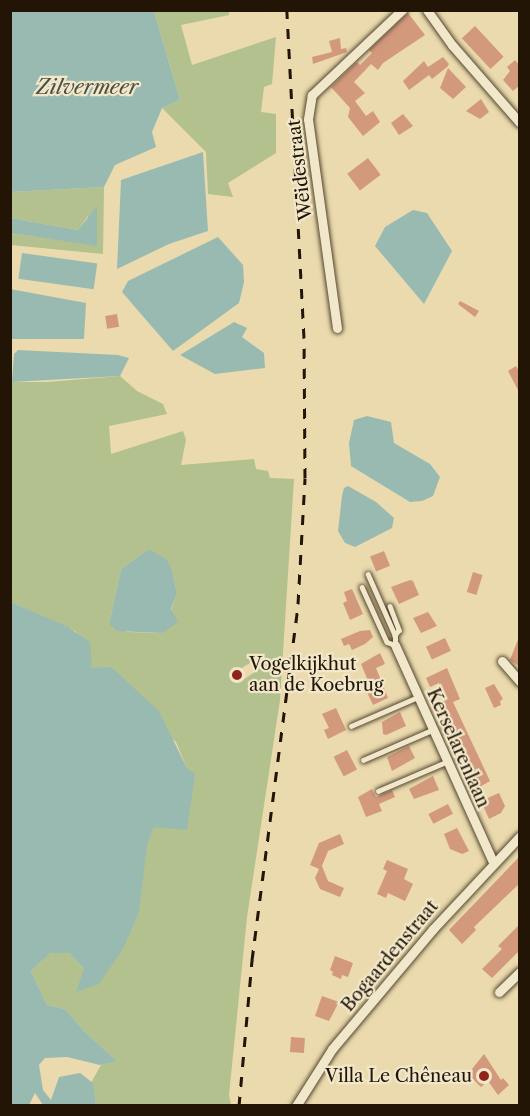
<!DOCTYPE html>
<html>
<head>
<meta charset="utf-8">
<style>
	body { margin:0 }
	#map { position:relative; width:530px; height:1116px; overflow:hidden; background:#eadaad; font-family:"Libre Caslon Text",serif }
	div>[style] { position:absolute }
	.green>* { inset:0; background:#b2c18d }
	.water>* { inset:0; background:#99bab1; transform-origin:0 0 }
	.building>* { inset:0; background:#d3997d; transform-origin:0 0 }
	.roads { filter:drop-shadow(0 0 2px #544630) drop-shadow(0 0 2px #544630) }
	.service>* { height:4.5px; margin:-2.25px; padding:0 2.25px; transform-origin:2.25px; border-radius:2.25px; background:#f1e7ca }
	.minor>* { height:9px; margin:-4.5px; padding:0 4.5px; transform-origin:4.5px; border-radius:4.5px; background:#f1e7ca }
	.rail>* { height:3px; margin-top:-1.5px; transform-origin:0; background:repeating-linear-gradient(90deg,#221506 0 10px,transparent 0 20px) }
	.dots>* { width:16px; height:16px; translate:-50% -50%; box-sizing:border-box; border:3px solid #f1e7ca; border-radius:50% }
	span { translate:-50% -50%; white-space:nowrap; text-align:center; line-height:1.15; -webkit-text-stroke:4.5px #f1e7ca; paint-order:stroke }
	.street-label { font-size:18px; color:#221506 }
	.poi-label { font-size:18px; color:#221506 }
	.left { translate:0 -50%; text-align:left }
	.right { translate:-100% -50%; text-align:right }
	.water-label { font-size:20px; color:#4c4f42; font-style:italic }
	.frame { position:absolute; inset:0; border:12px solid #221506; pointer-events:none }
</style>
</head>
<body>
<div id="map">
	<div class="green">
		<div style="clip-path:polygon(154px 11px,229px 11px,229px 15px,181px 25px,192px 65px,276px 37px,272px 84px,264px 87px,261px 112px,276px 114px,276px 153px,228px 183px,233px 197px,208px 194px,206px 152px,162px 108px,180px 100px)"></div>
		<div style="clip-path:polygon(104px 187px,103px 254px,11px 245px,11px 233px,96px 245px,88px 216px,78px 230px,11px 218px,11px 192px)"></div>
		<div style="clip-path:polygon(evenodd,120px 376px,137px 391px,163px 404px,167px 414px,109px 426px,111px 454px,183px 431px,186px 440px,181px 465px,254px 459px,256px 469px,268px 471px,270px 478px,294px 479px,280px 700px,247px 917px,229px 1095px,231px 1105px,96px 1105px,92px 1081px,101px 1065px,116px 1060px,84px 1031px,65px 1009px,47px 1005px,31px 971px,51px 953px,69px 953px,84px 969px,147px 846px,154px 826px,187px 829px,187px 768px,176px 742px,92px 668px,85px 640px,75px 631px,11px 602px,10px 382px,47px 382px,120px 376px,149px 549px,173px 573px,177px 594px,163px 633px,128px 632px,109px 624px,121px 569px,149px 549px,120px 376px,264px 658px,265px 665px,243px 680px,233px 673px,257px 659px,264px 658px)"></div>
	</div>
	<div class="water">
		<div style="clip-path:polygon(11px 10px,154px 11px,180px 100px,162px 108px,152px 132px,156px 147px,115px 165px,104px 187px,11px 192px)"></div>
		<div style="clip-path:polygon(203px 152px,208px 231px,169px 244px,117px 269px,121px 180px)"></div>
		<div style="clip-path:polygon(97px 206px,97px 246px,11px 233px,11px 218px,78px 230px)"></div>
		<div style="clip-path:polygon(413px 210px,427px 213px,452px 251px,424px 304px,375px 246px,385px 227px)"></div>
		<div style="clip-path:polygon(218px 237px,243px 265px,244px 282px,239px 303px,173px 351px,122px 292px,128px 281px)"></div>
		<div style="left:22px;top:253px;width:76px;height:26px;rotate:8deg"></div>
		<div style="clip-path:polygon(10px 289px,86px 303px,84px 339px,11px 339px)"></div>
		<div style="clip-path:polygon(234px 322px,247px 328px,242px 337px,264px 353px,265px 368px,215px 374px,180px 355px)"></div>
		<div style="clip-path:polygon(18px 350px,118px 355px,129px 358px,120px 376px,12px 382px,14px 354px)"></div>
		<div style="clip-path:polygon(367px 416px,391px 422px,394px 443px,430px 464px,440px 477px,433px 496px,422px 501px,410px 502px,351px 466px,349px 443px,354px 420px)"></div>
		<div style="clip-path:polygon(348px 486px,376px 502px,394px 518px,392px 528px,355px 547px,345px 543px,338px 531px,342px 496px,344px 488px)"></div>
		<div style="clip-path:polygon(149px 549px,167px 560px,173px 573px,177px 594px,171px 609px,178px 622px,163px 633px,117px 631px,109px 624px,121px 569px)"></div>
		<div style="clip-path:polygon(11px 602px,68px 627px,90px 642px,92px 668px,111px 667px,159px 711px,187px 768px,195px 774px,187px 830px,154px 827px,147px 846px,139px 912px,123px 949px,99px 984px,76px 992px,84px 969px,69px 953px,51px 953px,31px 971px,47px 1005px,65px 1009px,84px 1031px,117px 1061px,100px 1065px,67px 1057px,45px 1058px,39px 1065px,43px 1090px,51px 1100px,59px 1077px,80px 1073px,93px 1083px,96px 1105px,43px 1105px,35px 1093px,29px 1105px,11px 1105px)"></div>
	</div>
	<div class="building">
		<div style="clip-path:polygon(408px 13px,425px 35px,383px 63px,378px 70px,371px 64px,354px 82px,365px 93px,355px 101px,366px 116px,373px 111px,380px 122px,363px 136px,348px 117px,350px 108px,331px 87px,357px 62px,360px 65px,372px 53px,369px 50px)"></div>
		<div style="left:475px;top:26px;width:42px;height:18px;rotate:47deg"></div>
		<div style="clip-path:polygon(340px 38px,341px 49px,346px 48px,347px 52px,313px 64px,312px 57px,332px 52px,329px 41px)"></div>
		<div style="clip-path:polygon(443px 57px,449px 64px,447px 67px,432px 79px,429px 75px,409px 90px,403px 81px,424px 61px,428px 67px)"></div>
		<div style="clip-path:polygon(515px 60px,519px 65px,519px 86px,513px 91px,503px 80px,510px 71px,507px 67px)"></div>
		<div style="clip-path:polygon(448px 68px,466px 87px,453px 99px,440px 88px)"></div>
		<div style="clip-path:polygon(481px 99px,489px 112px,480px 119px,466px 111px)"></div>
		<div style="clip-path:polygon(403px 114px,413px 126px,399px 135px,391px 123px)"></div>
		<div style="left:368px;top:158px;width:21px;height:26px;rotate:53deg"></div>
		<div style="clip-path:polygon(460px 301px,479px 311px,475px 317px,458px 304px)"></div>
		<div style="left:117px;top:314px;width:13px;height:12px;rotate:81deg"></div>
		<div style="clip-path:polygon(516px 366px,519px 371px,519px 392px,508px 371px)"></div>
		<div style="left:384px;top:551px;width:16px;height:15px;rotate:68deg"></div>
		<div style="left:473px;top:572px;width:10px;height:21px;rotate:17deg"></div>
		<div style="clip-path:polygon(410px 580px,413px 581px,419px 595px,399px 604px,391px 587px)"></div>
		<div style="clip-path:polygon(352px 589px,363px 614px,350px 620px,343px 603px,347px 601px,344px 592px)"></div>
		<div style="clip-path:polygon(428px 612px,437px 626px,421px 633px,413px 618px)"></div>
		<div style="clip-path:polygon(370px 630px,373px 637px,365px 644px,352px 650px,349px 644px,344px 646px,341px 639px,360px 631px)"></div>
		<div style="clip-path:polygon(519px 637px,519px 666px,510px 660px)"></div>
		<div style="left:445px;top:638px;width:14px;height:21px;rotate:65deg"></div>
		<div style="clip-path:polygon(380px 653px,385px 664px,376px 668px,388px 698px,373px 705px,366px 690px,371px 688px,361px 664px)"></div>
		<div style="clip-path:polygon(447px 668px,460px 699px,453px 702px,490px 781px,476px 789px,451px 736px,454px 735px,439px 703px,446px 700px,439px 683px,430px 687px,426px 678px)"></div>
		<div style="clip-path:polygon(494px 684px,503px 699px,500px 701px,501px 705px,494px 708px,485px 688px)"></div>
		<div style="clip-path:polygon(336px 708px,346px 730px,328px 739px,324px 730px,329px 728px,322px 714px)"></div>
		<div style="clip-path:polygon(400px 712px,406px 726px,386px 735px,383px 734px,382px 722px)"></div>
		<div style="clip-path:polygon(409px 746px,415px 758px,392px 771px,387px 757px)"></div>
		<div style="left:347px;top:750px;width:22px;height:15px;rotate:63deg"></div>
		<div style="clip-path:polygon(433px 776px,439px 790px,414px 799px,409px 789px)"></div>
		<div style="clip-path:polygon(372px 789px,376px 797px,392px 790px,395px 797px,379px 804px,382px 811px,366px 817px,358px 797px)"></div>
		<div style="clip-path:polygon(499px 793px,505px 806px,501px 813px,489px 819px,481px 801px)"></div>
		<div style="left:448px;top:804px;width:11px;height:22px;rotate:63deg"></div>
		<div style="clip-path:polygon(457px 828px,469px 851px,462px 854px,450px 849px,444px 834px)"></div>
		<div style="clip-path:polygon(340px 834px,344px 844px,328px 851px,322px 866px,328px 881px,344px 888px,340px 897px,320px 889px,315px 878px,319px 869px,310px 865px,319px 843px)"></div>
		<div style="clip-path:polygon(519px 857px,519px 884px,474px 927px,476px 930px,462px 944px,449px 930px)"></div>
		<div style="clip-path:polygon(387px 860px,408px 869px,404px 879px,413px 884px,405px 901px,388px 893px,386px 898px,377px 894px,387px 871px,383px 869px)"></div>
		<div style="clip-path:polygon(519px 925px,519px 951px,492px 978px,482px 969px,502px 949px,498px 946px)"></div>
		<div style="clip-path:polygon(335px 956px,353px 963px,348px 977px,342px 975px,341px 979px,332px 975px,333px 972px,330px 970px)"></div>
		<div style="clip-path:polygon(322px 996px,339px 1002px,329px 1021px,315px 1016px)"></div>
		<div style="left:291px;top:1037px;width:14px;height:15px;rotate:4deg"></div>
		<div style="clip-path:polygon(484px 1054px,501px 1080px,503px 1078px,509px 1085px,498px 1095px,488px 1081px,481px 1087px,468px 1074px)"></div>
	</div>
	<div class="roads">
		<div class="service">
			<div style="left:362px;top:587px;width:60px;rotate:65.6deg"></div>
			<div style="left:387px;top:642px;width:9px;rotate:21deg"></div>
			<div style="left:395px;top:645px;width:9px;rotate:-90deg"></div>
			<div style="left:395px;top:636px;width:67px;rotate:-113.9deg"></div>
			<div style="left:390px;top:606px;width:26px;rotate:69deg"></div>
			<div style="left:399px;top:630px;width:7px;rotate:124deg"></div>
			<div style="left:351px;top:726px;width:73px;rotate:-23.4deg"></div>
			<div style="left:363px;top:760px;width:75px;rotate:-23.5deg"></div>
			<div style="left:378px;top:791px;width:74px;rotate:-23.1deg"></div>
		</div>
		<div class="minor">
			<div style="left:427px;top:10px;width:43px;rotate:54.5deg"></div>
			<div style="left:452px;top:45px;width:103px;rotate:48.9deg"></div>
			<div style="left:337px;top:328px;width:211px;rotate:-97.9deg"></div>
			<div style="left:308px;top:119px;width:24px;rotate:-81deg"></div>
			<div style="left:312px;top:95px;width:124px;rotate:-43.4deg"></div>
			<div style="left:395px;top:645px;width:238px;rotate:65.7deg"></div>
			<div style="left:502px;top:661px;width:28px;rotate:49deg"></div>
			<div style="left:499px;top:992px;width:29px;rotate:-44deg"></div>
			<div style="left:296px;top:1106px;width:67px;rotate:-57.7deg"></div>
			<div style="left:332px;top:1049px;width:157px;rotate:-49.9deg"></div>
			<div style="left:433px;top:929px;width:127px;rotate:-46.9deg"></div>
		</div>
	</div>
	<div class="rail">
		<div style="left:239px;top:1106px;width:147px;rotate:-84.9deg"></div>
		<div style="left:252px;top:960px;width:359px;rotate:-82.6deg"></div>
		<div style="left:298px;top:604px;width:126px;rotate:-86.8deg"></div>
		<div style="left:305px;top:478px;width:140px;rotate:-90.4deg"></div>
		<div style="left:304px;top:338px;width:328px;rotate:-93deg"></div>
	</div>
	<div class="dots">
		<div style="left:237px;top:675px;background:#8f2418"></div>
		<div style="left:484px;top:1076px;background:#8f2418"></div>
	</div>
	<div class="street-label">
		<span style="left:300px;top:170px;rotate:-97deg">Weidestraat</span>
		<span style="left:458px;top:748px;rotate:66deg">Kerselarenlaan</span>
		<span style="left:390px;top:956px;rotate:-50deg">Bogaardenstraat</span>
	</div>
	<div class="poi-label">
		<span class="left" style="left:249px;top:675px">Vogelkijkhut<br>aan de Koebrug</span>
		<span class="right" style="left:472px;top:1076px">Villa Le Chêneau</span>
	</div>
	<div class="water-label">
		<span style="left:87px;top:87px">Zilvermeer</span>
	</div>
	<div class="frame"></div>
</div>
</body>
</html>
